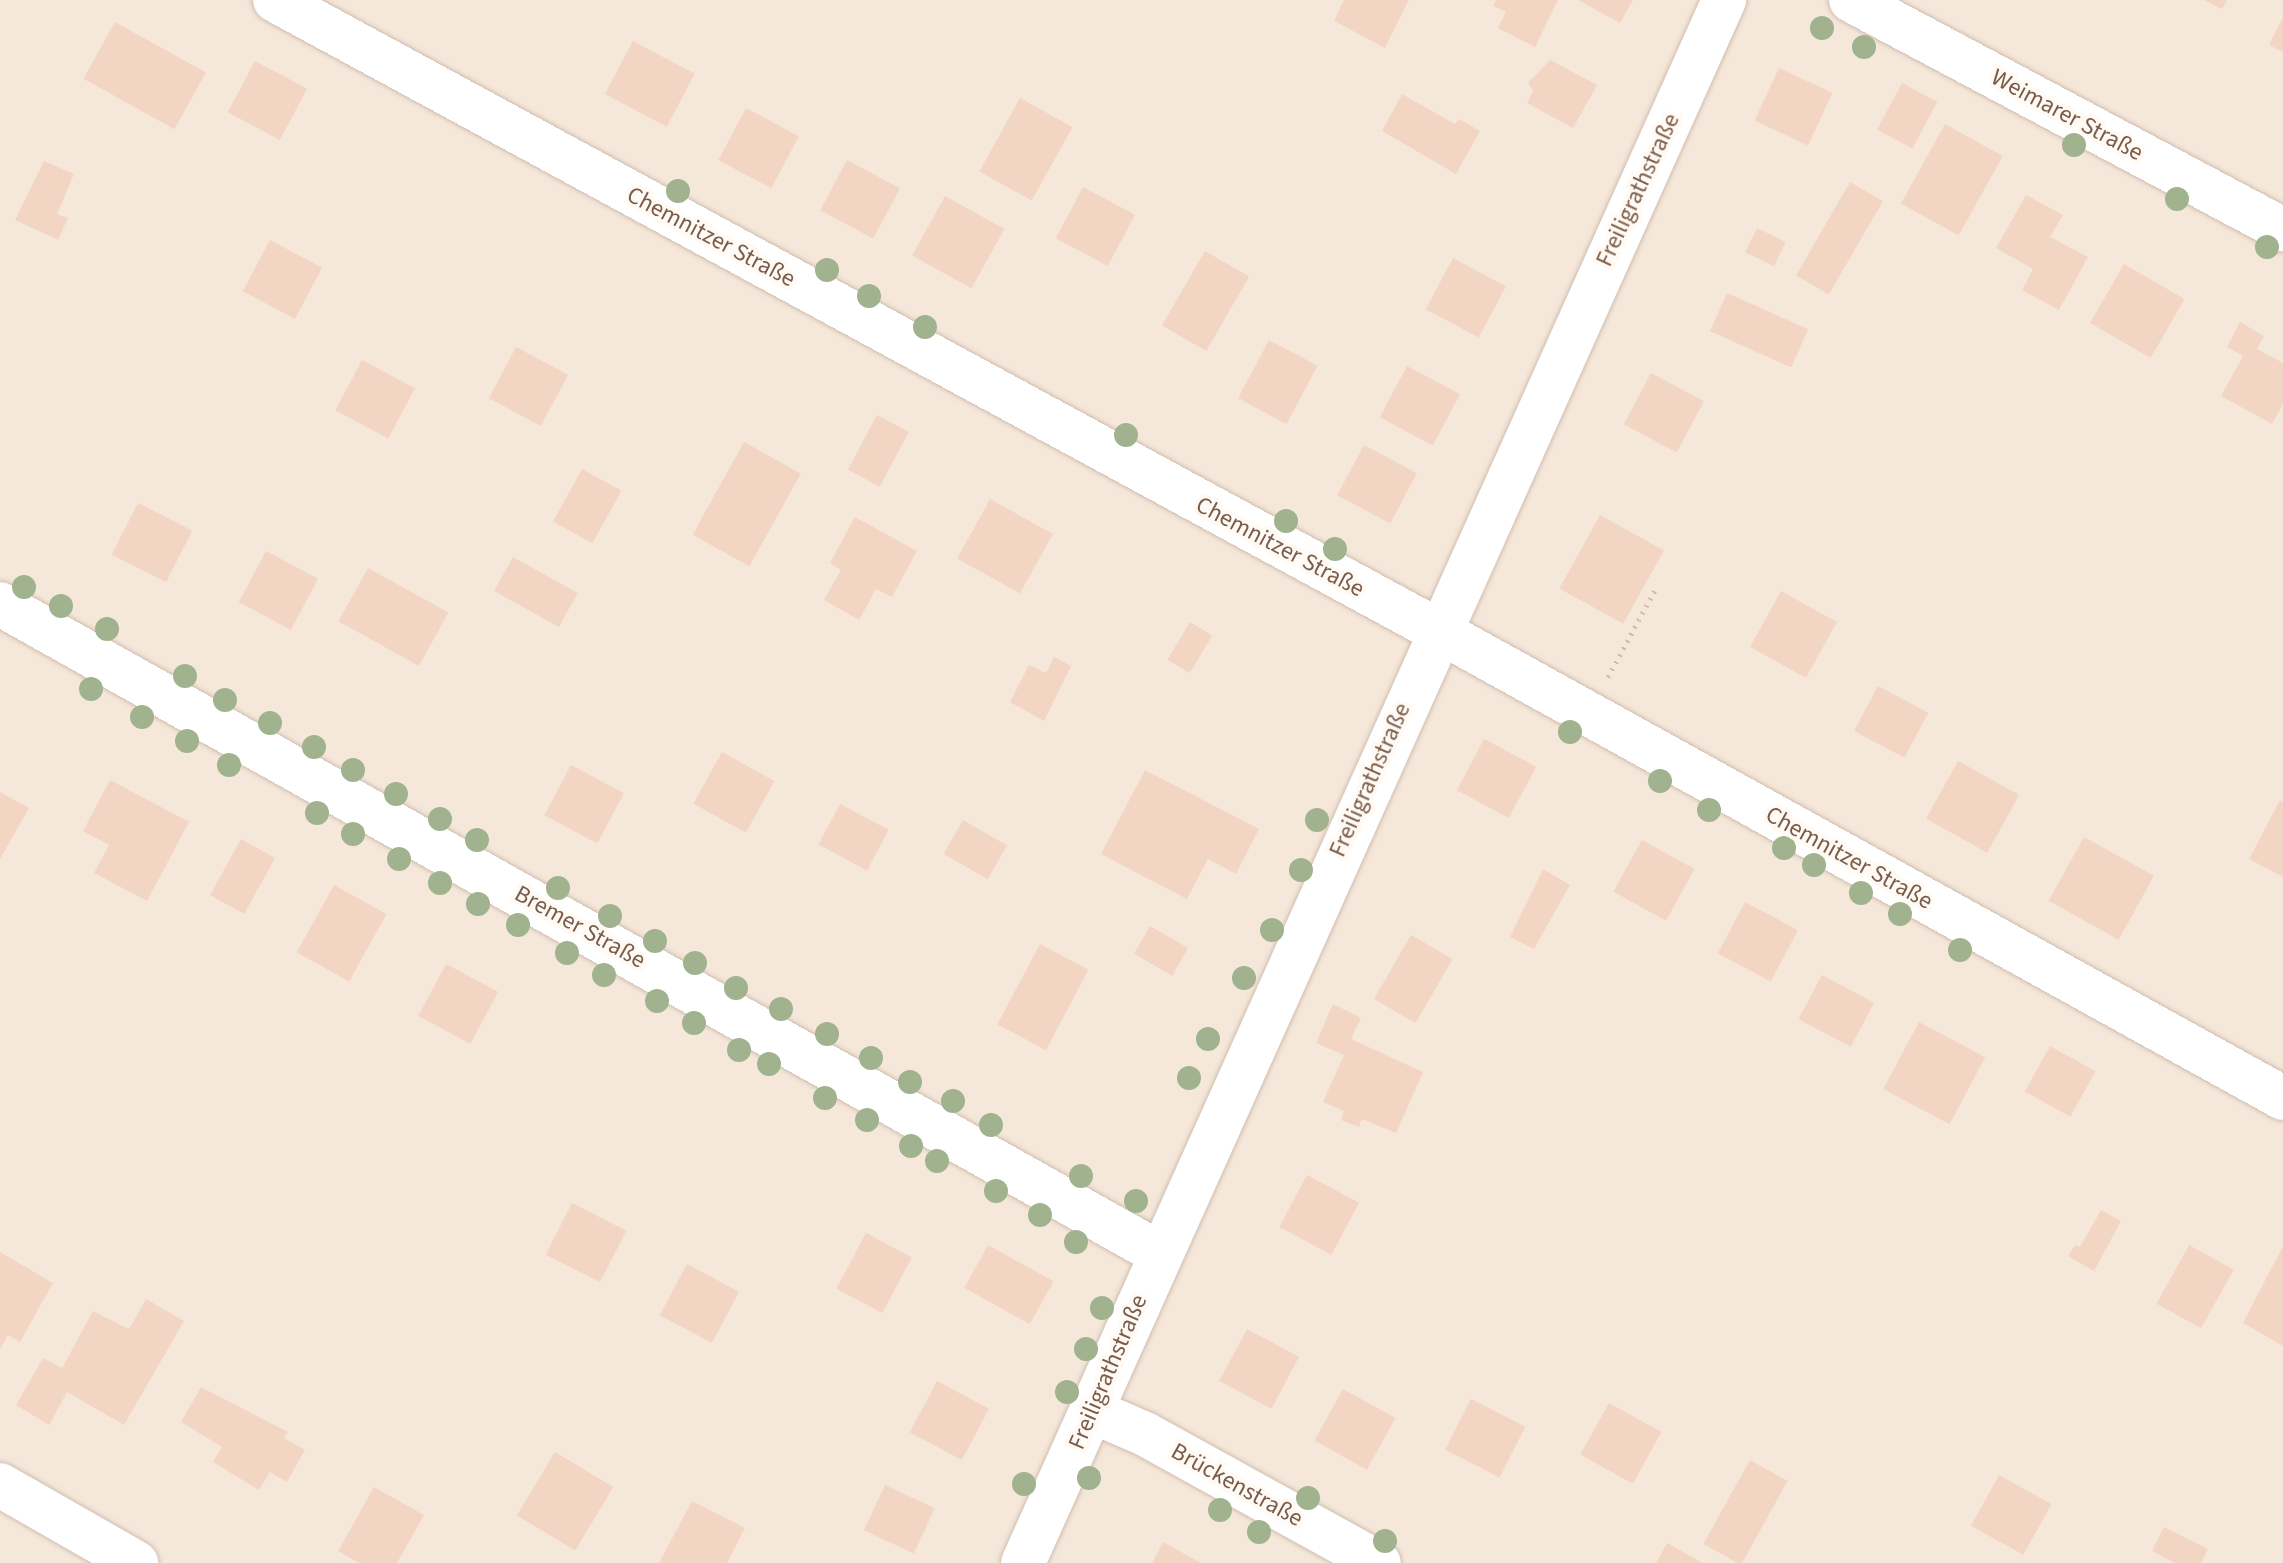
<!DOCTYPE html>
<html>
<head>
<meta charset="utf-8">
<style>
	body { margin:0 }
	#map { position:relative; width:2283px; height:1563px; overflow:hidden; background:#fdf6ec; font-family:"Source Sans 3",sans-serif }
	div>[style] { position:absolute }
	.residential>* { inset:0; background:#f5e8da; transform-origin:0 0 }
	.building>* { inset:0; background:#f3d5c3; transform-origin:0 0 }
	.path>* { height:5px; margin-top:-2.5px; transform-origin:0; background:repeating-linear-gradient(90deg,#d9b8a5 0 2px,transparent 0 8px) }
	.roads { filter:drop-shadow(0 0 2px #d1beb0) drop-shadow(0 0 2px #d1beb0) }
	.minor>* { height:44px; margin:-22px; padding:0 22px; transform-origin:22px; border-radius:22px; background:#fff }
	.trees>* { width:24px; height:24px; margin:-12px; border-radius:50%; background:#a0b28e }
	span { translate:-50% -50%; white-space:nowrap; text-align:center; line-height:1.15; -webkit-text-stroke:8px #fffaf3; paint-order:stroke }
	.street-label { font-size:24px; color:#7a5c4d }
</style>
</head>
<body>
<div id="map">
	<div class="residential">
		<div style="left:0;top:0;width:2283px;height:1563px"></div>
	</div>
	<div class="building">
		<div style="clip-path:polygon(1344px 0,1409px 0,1385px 48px,1334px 21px)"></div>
		<div style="clip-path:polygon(1496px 0,1558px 0,1535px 47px,1498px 28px,1506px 12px,1493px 6px)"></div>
		<div style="clip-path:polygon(1578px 0,1633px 0,1620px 23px)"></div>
		<div style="clip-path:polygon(2204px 0,2227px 0,2222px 9px)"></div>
		<div style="clip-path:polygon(2283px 17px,2283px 52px,2269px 45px)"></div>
		<div style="left:115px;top:22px;width:104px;height:65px;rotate:29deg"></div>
		<div style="left:633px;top:41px;width:70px;height:60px;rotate:28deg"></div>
		<div style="clip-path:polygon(1550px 60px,1597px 85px,1573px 128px,1527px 103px,1533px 91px,1528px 83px)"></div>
		<div style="left:255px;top:61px;width:59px;height:58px;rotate:28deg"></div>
		<div style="left:1779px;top:68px;width:59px;height:58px;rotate:25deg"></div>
		<div style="left:1902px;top:83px;width:40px;height:53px;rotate:28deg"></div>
		<div style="clip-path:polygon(1402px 94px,1455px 124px,1459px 119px,1480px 131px,1456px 174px,1382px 131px)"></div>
		<div style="left:1020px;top:98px;width:60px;height:84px;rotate:29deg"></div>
		<div style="left:746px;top:108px;width:60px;height:59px;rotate:28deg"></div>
		<div style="left:1945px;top:124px;width:66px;height:91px;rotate:29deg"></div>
		<div style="left:847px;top:160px;width:60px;height:57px;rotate:28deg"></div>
		<div style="clip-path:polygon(44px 161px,74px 174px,57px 214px,68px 218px,58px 240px,15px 220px)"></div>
		<div style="left:1850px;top:182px;width:38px;height:108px;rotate:30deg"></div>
		<div style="left:1083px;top:187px;width:59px;height:58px;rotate:28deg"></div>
		<div style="clip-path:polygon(2026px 195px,2063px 215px,2050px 237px,2088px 257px,2059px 310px,2022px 290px,2033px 269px,1996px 248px)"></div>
		<div style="left:945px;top:196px;width:68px;height:68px;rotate:29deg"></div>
		<div style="left:1757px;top:228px;width:32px;height:27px;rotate:26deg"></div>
		<div style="left:270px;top:240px;width:59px;height:58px;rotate:28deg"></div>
		<div style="left:1205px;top:251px;width:51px;height:86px;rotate:30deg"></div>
		<div style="left:1453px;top:258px;width:60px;height:58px;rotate:28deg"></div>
		<div style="left:2124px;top:264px;width:70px;height:68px;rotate:30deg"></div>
		<div style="left:1727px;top:293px;width:89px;height:42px;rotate:24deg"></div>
		<div style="clip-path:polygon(2240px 322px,2264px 336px,2257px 349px,2283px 363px,2283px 404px,2272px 424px,2221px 396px,2243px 356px,2227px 347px)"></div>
		<div style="left:1269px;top:340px;width:55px;height:66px;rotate:28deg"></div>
		<div style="left:516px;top:347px;width:59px;height:58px;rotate:28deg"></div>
		<div style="left:362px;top:360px;width:60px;height:57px;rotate:28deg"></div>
		<div style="left:1407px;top:366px;width:60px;height:58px;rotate:28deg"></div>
		<div style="left:1651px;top:373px;width:60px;height:58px;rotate:28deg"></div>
		<div style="left:877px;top:415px;width:36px;height:62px;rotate:28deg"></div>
		<div style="left:744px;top:442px;width:65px;height:106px;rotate:29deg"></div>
		<div style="left:1364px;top:445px;width:60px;height:57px;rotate:28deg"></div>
		<div style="left:582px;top:469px;width:45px;height:60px;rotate:29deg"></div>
		<div style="left:990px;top:499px;width:72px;height:68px;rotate:29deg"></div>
		<div style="left:138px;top:503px;width:61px;height:58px;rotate:27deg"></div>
		<div style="left:1600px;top:515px;width:73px;height:84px;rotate:29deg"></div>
		<div style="clip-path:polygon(855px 517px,917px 551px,892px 597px,876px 589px,859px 620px,824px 600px,841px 570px,830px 563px)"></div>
		<div style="left:266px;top:551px;width:59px;height:58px;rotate:28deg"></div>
		<div style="left:513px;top:557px;width:74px;height:39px;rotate:29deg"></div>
		<div style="left:368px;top:568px;width:92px;height:61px;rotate:29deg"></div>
		<div style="left:1781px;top:591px;width:64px;height:64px;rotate:29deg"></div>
		<div style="left:1190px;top:622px;width:26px;height:44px;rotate:31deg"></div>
		<div style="clip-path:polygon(1054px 657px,1071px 666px,1044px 721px,1010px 702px,1029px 665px,1046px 673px)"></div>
		<div style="left:1878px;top:686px;width:57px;height:51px;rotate:28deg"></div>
		<div style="left:1484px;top:739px;width:59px;height:58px;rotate:28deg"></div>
		<div style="left:722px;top:752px;width:60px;height:59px;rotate:29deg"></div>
		<div style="left:1958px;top:761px;width:70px;height:66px;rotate:29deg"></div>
		<div style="left:571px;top:765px;width:60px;height:57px;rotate:28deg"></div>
		<div style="clip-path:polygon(1145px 770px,1259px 829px,1236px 874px,1208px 859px,1187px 899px,1101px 854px)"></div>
		<div style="clip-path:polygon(110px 780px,189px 822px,147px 901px,94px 873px,109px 845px,83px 831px)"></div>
		<div style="clip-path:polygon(0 792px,29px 808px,0 859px)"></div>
		<div style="clip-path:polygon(2280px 800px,2283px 802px,2283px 877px,2249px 859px)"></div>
		<div style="left:840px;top:804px;width:55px;height:46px;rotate:28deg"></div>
		<div style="left:963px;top:820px;width:51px;height:39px;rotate:30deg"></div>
		<div style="left:2084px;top:837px;width:80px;height:73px;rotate:29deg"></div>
		<div style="left:241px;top:839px;width:39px;height:64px;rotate:29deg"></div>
		<div style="left:1642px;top:840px;width:60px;height:59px;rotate:29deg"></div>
		<div style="clip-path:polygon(1543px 869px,1570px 885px,1534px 949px,1510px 937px)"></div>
		<div style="left:334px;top:885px;width:60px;height:77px;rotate:29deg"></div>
		<div style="left:1745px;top:902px;width:60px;height:58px;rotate:28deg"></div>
		<div style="left:1150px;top:926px;width:44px;height:32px;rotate:30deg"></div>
		<div style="left:1411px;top:935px;width:48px;height:74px;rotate:30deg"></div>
		<div style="left:1040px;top:944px;width:55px;height:91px;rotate:28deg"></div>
		<div style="left:446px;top:964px;width:59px;height:59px;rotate:28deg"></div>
		<div style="left:1822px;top:975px;width:59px;height:50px;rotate:28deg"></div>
		<div style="clip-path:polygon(1333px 1004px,1361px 1018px,1351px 1039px,1423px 1072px,1396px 1133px,1362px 1119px,1359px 1127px,1341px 1120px,1344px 1111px,1323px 1102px,1344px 1055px,1316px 1043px)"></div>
		<div style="left:1919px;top:1022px;width:75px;height:76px;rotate:28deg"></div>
		<div style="left:2050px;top:1046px;width:52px;height:52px;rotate:29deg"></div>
		<div style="left:1307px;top:1175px;width:59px;height:59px;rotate:28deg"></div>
		<div style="left:572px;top:1203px;width:61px;height:58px;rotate:27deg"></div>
		<div style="clip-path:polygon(2101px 1210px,2121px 1221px,2094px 1271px,2068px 1256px,2075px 1245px,2080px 1247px)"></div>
		<div style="left:866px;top:1233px;width:52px;height:63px;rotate:28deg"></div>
		<div style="left:988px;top:1245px;width:75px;height:49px;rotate:29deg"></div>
		<div style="left:2189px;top:1245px;width:51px;height:67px;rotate:29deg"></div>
		<div style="clip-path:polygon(2283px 1246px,2283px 1346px,2243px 1323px)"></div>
		<div style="clip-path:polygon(0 1252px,53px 1283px,20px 1342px,8px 1335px,0 1349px)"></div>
		<div style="left:687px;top:1264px;width:59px;height:58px;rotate:28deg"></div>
		<div style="clip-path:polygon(146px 1299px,184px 1321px,124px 1425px,67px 1392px,49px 1425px,16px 1405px,43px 1358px,62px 1368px,93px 1311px,129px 1329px)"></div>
		<div style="left:1247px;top:1329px;width:59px;height:59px;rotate:28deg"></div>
		<div style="left:937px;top:1381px;width:59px;height:58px;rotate:28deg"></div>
		<div style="clip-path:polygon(201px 1387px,288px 1432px,284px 1438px,305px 1450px,287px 1482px,270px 1472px,259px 1490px,213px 1462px,222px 1447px,181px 1422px)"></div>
		<div style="left:1343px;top:1389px;width:60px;height:59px;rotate:29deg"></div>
		<div style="left:1471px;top:1399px;width:61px;height:57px;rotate:27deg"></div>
		<div style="left:1609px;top:1403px;width:60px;height:59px;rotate:29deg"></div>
		<div style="left:555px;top:1452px;width:68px;height:74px;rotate:31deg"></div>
		<div style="left:1750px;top:1460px;width:43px;height:96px;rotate:29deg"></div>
		<div style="left:1999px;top:1475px;width:60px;height:58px;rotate:29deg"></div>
		<div style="left:885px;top:1485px;width:55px;height:50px;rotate:25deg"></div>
		<div style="clip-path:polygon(374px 1487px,424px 1515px,397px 1563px,359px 1563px,338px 1551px)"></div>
		<div style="clip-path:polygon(692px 1501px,745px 1528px,727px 1563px,659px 1563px)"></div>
		<div style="clip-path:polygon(2164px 1527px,2208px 1549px,2201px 1563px,2175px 1563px,2152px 1551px)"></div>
		<div style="clip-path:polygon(1163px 1542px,1201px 1563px,1152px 1563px)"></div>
		<div style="clip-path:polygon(1667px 1543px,1703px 1563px,1656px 1563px)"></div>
	</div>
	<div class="path">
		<div style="left:1608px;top:677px;width:103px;rotate:-61.7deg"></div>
	</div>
	<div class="roads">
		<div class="minor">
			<div style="left:275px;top:0;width:1322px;rotate:28.47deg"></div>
			<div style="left:1437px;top:630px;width:967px;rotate:28.95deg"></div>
			<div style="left:1851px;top:0;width:489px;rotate:28deg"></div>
			<div style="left:0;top:604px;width:1328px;rotate:29.25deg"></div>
			<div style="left:1092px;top:1411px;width:58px;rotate:23.5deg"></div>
			<div style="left:1145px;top:1434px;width:267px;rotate:28.9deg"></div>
			<div style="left:0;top:1485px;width:157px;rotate:29.8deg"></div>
			<div style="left:1023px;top:1563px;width:1713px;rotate:-65.84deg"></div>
		</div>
	</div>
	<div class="trees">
		<div style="left:1822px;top:28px"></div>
		<div style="left:1864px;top:47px"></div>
		<div style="left:2074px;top:145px"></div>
		<div style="left:678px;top:191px"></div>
		<div style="left:2177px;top:199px"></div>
		<div style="left:2267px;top:247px"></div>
		<div style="left:827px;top:270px"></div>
		<div style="left:869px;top:296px"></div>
		<div style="left:925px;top:327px"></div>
		<div style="left:1126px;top:435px"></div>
		<div style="left:1286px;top:521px"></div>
		<div style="left:1335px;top:549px"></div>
		<div style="left:24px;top:587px"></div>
		<div style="left:61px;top:606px"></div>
		<div style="left:107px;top:629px"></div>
		<div style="left:185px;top:676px"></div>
		<div style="left:91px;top:689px"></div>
		<div style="left:225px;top:700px"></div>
		<div style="left:142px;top:717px"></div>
		<div style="left:270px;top:723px"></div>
		<div style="left:1570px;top:732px"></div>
		<div style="left:187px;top:741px"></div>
		<div style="left:314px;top:747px"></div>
		<div style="left:229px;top:765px"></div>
		<div style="left:353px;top:770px"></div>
		<div style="left:1660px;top:781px"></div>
		<div style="left:396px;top:794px"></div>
		<div style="left:1709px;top:810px"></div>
		<div style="left:317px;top:813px"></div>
		<div style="left:440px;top:819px"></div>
		<div style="left:1317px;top:820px"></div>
		<div style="left:353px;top:834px"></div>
		<div style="left:477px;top:840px"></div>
		<div style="left:1784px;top:848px"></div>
		<div style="left:399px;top:859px"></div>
		<div style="left:1814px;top:865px"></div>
		<div style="left:1301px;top:870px"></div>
		<div style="left:440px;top:883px"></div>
		<div style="left:558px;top:888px"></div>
		<div style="left:1861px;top:893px"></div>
		<div style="left:478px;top:904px"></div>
		<div style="left:1900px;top:914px"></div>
		<div style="left:610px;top:916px"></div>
		<div style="left:518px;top:925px"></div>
		<div style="left:1272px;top:930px"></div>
		<div style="left:655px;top:941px"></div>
		<div style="left:1960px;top:950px"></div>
		<div style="left:567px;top:953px"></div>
		<div style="left:695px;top:963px"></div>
		<div style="left:604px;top:975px"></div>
		<div style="left:1244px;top:978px"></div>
		<div style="left:736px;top:988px"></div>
		<div style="left:657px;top:1001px"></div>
		<div style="left:781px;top:1009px"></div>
		<div style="left:694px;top:1023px"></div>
		<div style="left:827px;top:1034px"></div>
		<div style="left:1208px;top:1039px"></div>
		<div style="left:739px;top:1050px"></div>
		<div style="left:871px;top:1058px"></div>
		<div style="left:769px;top:1064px"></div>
		<div style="left:1189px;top:1078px"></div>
		<div style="left:910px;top:1082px"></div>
		<div style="left:825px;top:1098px"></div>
		<div style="left:953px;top:1101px"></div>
		<div style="left:867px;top:1120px"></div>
		<div style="left:991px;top:1125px"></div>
		<div style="left:911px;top:1146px"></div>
		<div style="left:937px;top:1161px"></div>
		<div style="left:1081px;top:1176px"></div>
		<div style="left:996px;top:1191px"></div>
		<div style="left:1136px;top:1201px"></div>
		<div style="left:1040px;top:1215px"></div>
		<div style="left:1076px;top:1242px"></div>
		<div style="left:1102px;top:1308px"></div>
		<div style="left:1086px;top:1349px"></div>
		<div style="left:1067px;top:1392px"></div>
		<div style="left:1089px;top:1478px"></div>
		<div style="left:1024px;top:1484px"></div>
		<div style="left:1308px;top:1498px"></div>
		<div style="left:1220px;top:1510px"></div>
		<div style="left:1259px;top:1532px"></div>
		<div style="left:1385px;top:1541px"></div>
	</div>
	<div class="street-label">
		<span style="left:2067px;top:115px;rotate:28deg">Weimarer Straße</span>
		<span style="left:1638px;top:190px;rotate:-65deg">Freiligrathstraße</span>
		<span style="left:711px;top:237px;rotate:28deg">Chemnitzer Straße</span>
		<span style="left:1280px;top:547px;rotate:28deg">Chemnitzer Straße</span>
		<span style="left:1370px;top:780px;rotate:-66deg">Freiligrathstraße</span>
		<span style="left:1849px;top:858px;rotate:29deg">Chemnitzer Straße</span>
		<span style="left:580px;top:927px;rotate:29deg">Bremer Straße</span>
		<span style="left:1108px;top:1372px;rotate:-67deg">Freiligrathstraße</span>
		<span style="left:1237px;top:1485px;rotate:29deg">Brückenstraße</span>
	</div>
</div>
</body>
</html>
